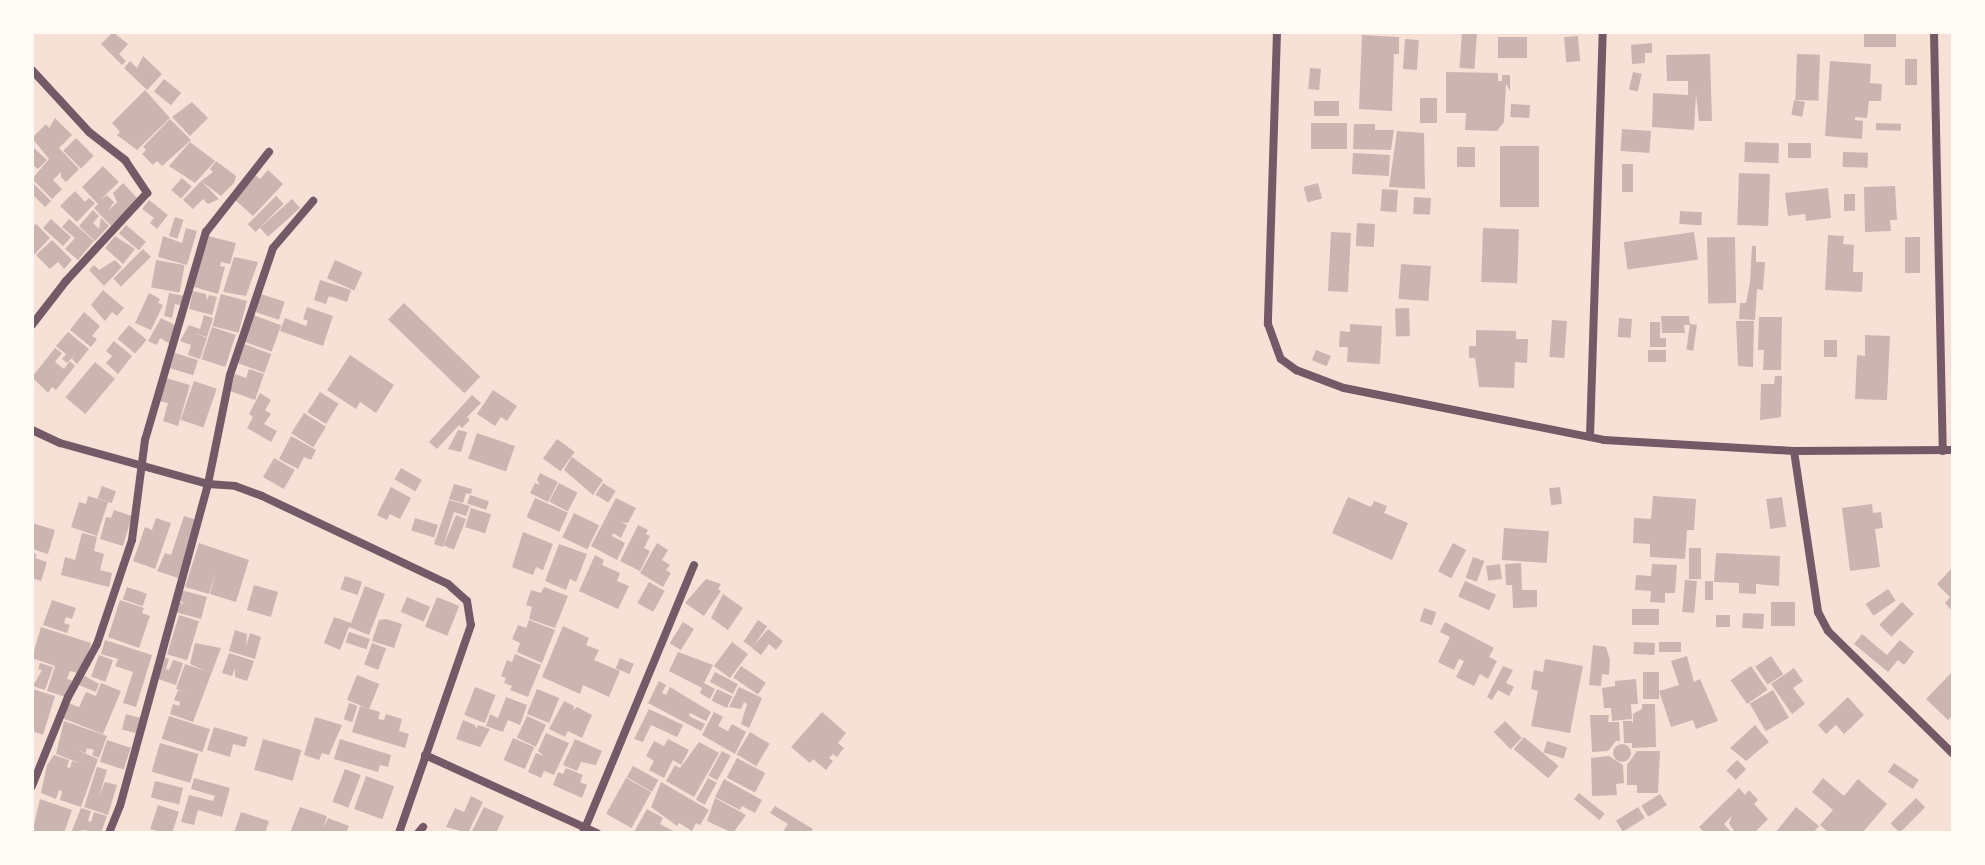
<!DOCTYPE html>
<html>
<head>
<meta charset="utf-8">
<style>
	body { margin:0 }
	#map { position:relative; width:1985px; height:865px; overflow:hidden; background:#f7e1d7; font-family:"Source Sans 3",sans-serif }
	div>[style] { position:absolute }
	.building>* { inset:0; background:#ccb4b1; transform-origin:0 0 }
	.round { border-radius:50% }
	.minor>* { height:8px; margin:-4px; padding:0 4px; transform-origin:4px; border-radius:4px; background:#755966 }
	span { translate:-50% -50%; white-space:nowrap; text-align:center; line-height:1.15; -webkit-text-stroke:6px #fffaf5; paint-order:stroke }
	.frame { position:absolute; inset:0; border:34px solid #fffaf5; pointer-events:none }
</style>
</head>
<body>
<div id="map">
	<div class="building">
		<div style="clip-path:polygon(113px 32px,128px 44px,119px 54px,126px 61px,122px 65px,101px 44px)"></div>
		<div style="left:1462px;top:32px;width:15px;height:36px;rotate:4deg"></div>
		<div style="left:1864px;top:32px;width:32px;height:15px"></div>
		<div style="clip-path:polygon(1362px 35px,1399px 37px,1399px 54px,1394px 54px,1392px 111px,1359px 109px)"></div>
		<div style="left:1578px;top:36px;width:25px;height:14px;rotate:85deg"></div>
		<div style="left:1498px;top:37px;width:29px;height:21px"></div>
		<div style="left:1405px;top:39px;width:14px;height:30px;rotate:4deg"></div>
		<div style="clip-path:polygon(1652px 43px,1652px 53px,1645px 53px,1645px 63px,1632px 64px,1631px 45px)"></div>
		<div style="clip-path:polygon(1710px 54px,1712px 121px,1699px 121px,1696px 94px,1694px 130px,1652px 127px,1653px 93px,1688px 95px,1688px 81px,1667px 81px,1666px 55px)"></div>
		<div style="left:1797px;top:54px;width:23px;height:46px;rotate:2deg"></div>
		<div style="clip-path:polygon(143px 56px,162px 74px,147px 90px,124px 68px,130px 61px,137px 68px)"></div>
		<div style="left:1905px;top:59px;width:12px;height:26px"></div>
		<div style="clip-path:polygon(1830px 61px,1871px 64px,1870px 83px,1882px 84px,1881px 101px,1869px 101px,1867px 118px,1855px 117px,1855px 120px,1863px 121px,1862px 139px,1825px 136px)"></div>
		<div style="left:1310px;top:68px;width:11px;height:21px;rotate:5deg"></div>
		<div style="clip-path:polygon(1446px 72px,1498px 73px,1498px 81px,1502px 81px,1502px 75px,1510px 75px,1510px 91px,1506px 84px,1504px 122px,1497px 131px,1465px 130px,1466px 113px,1446px 113px)"></div>
		<div style="left:1633px;top:72px;width:9px;height:18px;rotate:13deg"></div>
		<div style="left:164px;top:79px;width:22px;height:16px;rotate:39deg"></div>
		<div style="clip-path:polygon(145px 90px,170px 118px,137px 150px,117px 135px,120px 132px,112px 123px)"></div>
		<div style="left:1420px;top:98px;width:17px;height:25px"></div>
		<div style="left:1794px;top:100px;width:11px;height:15px;rotate:10deg"></div>
		<div style="left:1314px;top:101px;width:25px;height:15px"></div>
		<div style="clip-path:polygon(192px 102px,208px 118px,190px 136px,172px 117px)"></div>
		<div style="left:1511px;top:104px;width:19px;height:13px;rotate:3deg"></div>
		<div style="clip-path:polygon(55px 118px,72px 135px,59px 148px,79px 169px,66px 182px,61px 177px,61px 172px,53px 180px,62px 189px,52px 199px,32px 179px,49px 159px,32px 138px,46px 124px,49px 128px)"></div>
		<div style="clip-path:polygon(170px 119px,191px 140px,162px 166px,157px 161px,153px 165px,142px 154px,146px 150px,143px 147px)"></div>
		<div style="left:1311px;top:123px;width:36px;height:26px"></div>
		<div style="left:1876px;top:123px;width:25px;height:7px;rotate:2deg"></div>
		<div style="clip-path:polygon(1354px 124px,1375px 124px,1375px 130px,1394px 130px,1391px 150px,1353px 149px)"></div>
		<div style="left:1622px;top:129px;width:29px;height:22px;rotate:4deg"></div>
		<div style="clip-path:polygon(1397px 131px,1424px 133px,1425px 189px,1389px 187px)"></div>
		<div style="left:76px;top:138px;width:25px;height:18px;rotate:45deg"></div>
		<div style="clip-path:polygon(190px 142px,215px 161px,195px 183px,169px 166px)"></div>
		<div style="left:1745px;top:142px;width:34px;height:20px;rotate:2deg"></div>
		<div style="left:1788px;top:143px;width:23px;height:15px"></div>
		<div style="clip-path:polygon(32px 146px,47px 160px,38px 169px,32px 164px)"></div>
		<div style="left:1500px;top:146px;width:39px;height:61px"></div>
		<div style="left:1457px;top:147px;width:18px;height:20px"></div>
		<div style="left:1843px;top:152px;width:25px;height:15px;rotate:2deg"></div>
		<div style="left:1353px;top:153px;width:37px;height:21px;rotate:3deg"></div>
		<div style="clip-path:polygon(216px 161px,236px 176px,234px 183px,221px 196px,201px 181px,213px 172px,210px 169px)"></div>
		<div style="left:1622px;top:164px;width:11px;height:28px"></div>
		<div style="clip-path:polygon(103px 166px,119px 182px,100px 200px,107px 195px,114px 202px,108px 211px,117px 202px,113px 193px,123px 183px,138px 199px,111px 226px,94px 208px,98px 204px,82px 187px)"></div>
		<div style="clip-path:polygon(268px 170px,283px 184px,253px 216px,233px 198px,255px 175px,260px 179px)"></div>
		<div style="left:1739px;top:173px;width:31px;height:52px;rotate:2deg"></div>
		<div style="left:182px;top:178px;width:13px;height:16px;rotate:42deg"></div>
		<div style="clip-path:polygon(201px 181px,219px 199px,208px 204px,203px 199px,193px 209px,183px 200px)"></div>
		<div style="clip-path:polygon(32px 182px,51px 201px,45px 207px,32px 194px)"></div>
		<div style="left:1318px;top:183px;width:16px;height:15px;rotate:75deg"></div>
		<div style="clip-path:polygon(1895px 186px,1897px 220px,1890px 220px,1891px 231px,1865px 232px,1864px 187px)"></div>
		<div style="clip-path:polygon(1828px 188px,1831px 218px,1806px 221px,1805px 214px,1788px 216px,1785px 193px)"></div>
		<div style="left:1382px;top:189px;width:16px;height:22px;rotate:4deg"></div>
		<div style="clip-path:polygon(75px 191px,85px 202px,89px 198px,95px 203px,77px 222px,60px 206px)"></div>
		<div style="left:1844px;top:194px;width:11px;height:17px"></div>
		<div style="left:276px;top:196px;width:11px;height:40px;rotate:45deg"></div>
		<div style="left:1414px;top:197px;width:17px;height:17px;rotate:3deg"></div>
		<div style="left:292px;top:199px;width:12px;height:43px;rotate:48deg"></div>
		<div style="clip-path:polygon(149px 200px,168px 215px,157px 229px,150px 223px,154px 218px,142px 209px)"></div>
		<div style="clip-path:polygon(93px 210px,99px 216px,93px 223px,99px 229px,101px 218px,109px 226px,95px 241px,79px 226px)"></div>
		<div style="left:1680px;top:211px;width:22px;height:13px;rotate:3deg"></div>
		<div style="left:175px;top:217px;width:9px;height:20px;rotate:18deg"></div>
		<div style="left:51px;top:219px;width:27px;height:12px;rotate:42deg"></div>
		<div style="clip-path:polygon(69px 219px,94px 241px,78px 260px,65px 249px,75px 238px,62px 227px)"></div>
		<div style="left:1357px;top:223px;width:18px;height:23px;rotate:3deg"></div>
		<div style="clip-path:polygon(36px 224px,50px 238px,32px 257px,32px 227px)"></div>
		<div style="left:126px;top:225px;width:26px;height:11px;rotate:40deg"></div>
		<div style="clip-path:polygon(186px 228px,197px 231px,187px 265px,158px 257px,163px 236px,182px 243px)"></div>
		<div style="left:1483px;top:228px;width:36px;height:54px;rotate:2deg"></div>
		<div style="left:1331px;top:232px;width:20px;height:59px;rotate:3deg"></div>
		<div style="left:1694px;top:232px;width:28px;height:71px;rotate:82deg"></div>
		<div style="clip-path:polygon(1828px 235px,1844px 236px,1843px 244px,1854px 245px,1853px 272px,1863px 272px,1862px 292px,1825px 290px)"></div>
		<div style="clip-path:polygon(115px 236px,135px 249px,123px 264px,105px 248px)"></div>
		<div style="clip-path:polygon(208px 236px,236px 243px,230px 264px,221px 262px,220px 266px,225px 267px,218px 294px,194px 287px)"></div>
		<div style="left:1735px;top:237px;width:66px;height:28px;rotate:89deg"></div>
		<div style="left:1905px;top:237px;width:15px;height:36px"></div>
		<div style="clip-path:polygon(52px 240px,72px 260px,64px 269px,58px 262px,50px 269px,36px 255px)"></div>
		<div style="clip-path:polygon(1752px 246px,1756px 246px,1756px 262px,1765px 262px,1763px 290px,1757px 289px,1755px 320px,1739px 319px,1740px 303px,1746px 303px,1750px 282px)"></div>
		<div style="left:143px;top:249px;width:11px;height:42px;rotate:45deg"></div>
		<div style="clip-path:polygon(234px 257px,258px 262px,246px 296px,223px 292px)"></div>
		<div style="clip-path:polygon(115px 260px,122px 267px,104px 286px,89px 270px,94px 265px,99px 270px)"></div>
		<div style="left:156px;top:260px;width:29px;height:28px;rotate:10deg"></div>
		<div style="left:335px;top:260px;width:30px;height:20px;rotate:24deg"></div>
		<div style="left:1401px;top:264px;width:30px;height:35px;rotate:4deg"></div>
		<div style="clip-path:polygon(320px 280px,351px 290px,347px 302px,329px 296px,326px 304px,314px 300px)"></div>
		<div style="clip-path:polygon(103px 290px,124px 308px,117px 316px,112px 312px,105px 321px,91px 305px)"></div>
		<div style="clip-path:polygon(193px 291px,206px 294px,207px 300px,209px 295px,217px 297px,212px 315px,189px 309px)"></div>
		<div style="clip-path:polygon(149px 293px,160px 299px,158px 303px,163px 305px,151px 330px,135px 323px)"></div>
		<div style="clip-path:polygon(169px 293px,185px 296px,183px 306px,175px 304px,172px 318px,164px 316px)"></div>
		<div style="left:221px;top:294px;width:27px;height:33px;rotate:15deg"></div>
		<div style="left:261px;top:294px;width:25px;height:19px;rotate:18deg"></div>
		<div style="left:404px;top:303px;width:106px;height:23px;rotate:44deg"></div>
		<div style="clip-path:polygon(307px 307px,333px 316px,323px 346px,280px 331px,285px 318px,306px 326px,308px 321px,303px 319px)"></div>
		<div style="left:1409px;top:308px;width:28px;height:14px;rotate:88deg"></div>
		<div style="clip-path:polygon(84px 312px,100px 326px,92px 336px,97px 339px,91px 347px,70px 330px)"></div>
		<div style="clip-path:polygon(204px 315px,213px 318px,207px 337px,194px 333px,207px 338px,200px 359px,188px 355px,191px 345px,180px 341px,189px 325px,200px 329px)"></div>
		<div style="left:253px;top:315px;width:30px;height:28px;rotate:20deg"></div>
		<div style="clip-path:polygon(1661px 316px,1689px 316px,1690px 325px,1684px 325px,1685px 333px,1662px 333px)"></div>
		<div style="clip-path:polygon(1759px 317px,1782px 317px,1781px 370px,1763px 370px,1764px 350px,1758px 350px)"></div>
		<div style="clip-path:polygon(161px 318px,179px 327px,170px 344px,160px 338px,157px 345px,148px 341px)"></div>
		<div style="left:1619px;top:318px;width:13px;height:19px;rotate:4deg"></div>
		<div style="left:1552px;top:320px;width:15px;height:37px;rotate:4deg"></div>
		<div style="clip-path:polygon(1736px 321px,1754px 321px,1753px 367px,1738px 366px)"></div>
		<div style="clip-path:polygon(1650px 322px,1660px 322px,1660px 338px,1666px 338px,1666px 347px,1650px 347px)"></div>
		<div style="clip-path:polygon(1350px 324px,1382px 326px,1380px 364px,1347px 362px,1348px 347px,1339px 347px,1340px 331px,1350px 332px)"></div>
		<div style="left:1690px;top:324px;width:7px;height:26px;rotate:8deg"></div>
		<div style="left:129px;top:325px;width:23px;height:18px;rotate:40deg"></div>
		<div style="left:212px;top:327px;width:25px;height:34px;rotate:18deg"></div>
		<div style="clip-path:polygon(1476px 330px,1516px 331px,1516px 339px,1528px 339px,1527px 363px,1515px 362px,1514px 388px,1479px 387px,1475px 358px,1469px 358px,1469px 346px,1476px 346px)"></div>
		<div style="clip-path:polygon(68px 332px,89px 349px,77px 364px,72px 359px,76px 354px,67px 363px,62px 359px,66px 354px,56px 346px)"></div>
		<div style="clip-path:polygon(1865px 335px,1890px 336px,1887px 400px,1855px 399px,1857px 355px,1865px 356px)"></div>
		<div style="left:1824px;top:340px;width:13px;height:17px"></div>
		<div style="clip-path:polygon(114px 341px,132px 356px,118px 374px,106px 363px,112px 356px,106px 351px)"></div>
		<div style="left:244px;top:344px;width:29px;height:20px;rotate:20deg"></div>
		<div style="clip-path:polygon(55px 348px,62px 353px,55px 362px,64px 369px,70px 361px,75px 366px,56px 390px,52px 387px,48px 393px,32px 377px)"></div>
		<div style="left:1316px;top:350px;width:16px;height:11px;rotate:22deg"></div>
		<div style="left:1648px;top:350px;width:18px;height:12px"></div>
		<div style="left:175px;top:353px;width:24px;height:16px;rotate:17deg"></div>
		<div style="clip-path:polygon(350px 355px,394px 385px,376px 413px,360px 402px,356px 409px,327px 390px)"></div>
		<div style="left:95px;top:362px;width:26px;height:46px;rotate:40deg"></div>
		<div style="clip-path:polygon(249px 369px,264px 374px,255px 400px,230px 391px,235px 374px,246px 378px)"></div>
		<div style="clip-path:polygon(1775px 376px,1782px 376px,1781px 417px,1760px 420px,1761px 384px,1774px 384px)"></div>
		<div style="clip-path:polygon(166px 378px,190px 385px,178px 426px,163px 421px,168px 403px,159px 401px)"></div>
		<div style="left:194px;top:381px;width:24px;height:41px;rotate:19deg"></div>
		<div style="clip-path:polygon(493px 390px,517px 406px,507px 421px,501px 417px,495px 426px,477px 414px)"></div>
		<div style="left:320px;top:392px;width:22px;height:24px;rotate:32deg"></div>
		<div style="clip-path:polygon(260px 393px,271px 400px,265px 410px,271px 414px,264px 424px,277px 431px,271px 442px,247px 428px,253px 417px,249px 414px)"></div>
		<div style="clip-path:polygon(472px 395px,481px 403px,467px 417px,470px 420px,462px 428px,459px 425px,437px 449px,429px 442px)"></div>
		<div style="left:304px;top:413px;width:26px;height:24px;rotate:32deg"></div>
		<div style="clip-path:polygon(458px 430px,467px 432px,461px 452px,448px 449px)"></div>
		<div style="left:477px;top:433px;width:40px;height:27px;rotate:19deg"></div>
		<div style="clip-path:polygon(291px 436px,316px 450px,311px 460px,304px 457px,298px 469px,279px 459px)"></div>
		<div style="left:557px;top:439px;width:22px;height:24px;rotate:36deg"></div>
		<div style="clip-path:polygon(572px 457px,603px 480px,593px 495px,564px 470px)"></div>
		<div style="left:274px;top:458px;width:24px;height:22px;rotate:30deg"></div>
		<div style="left:401px;top:468px;width:24px;height:13px;rotate:30deg"></div>
		<div style="clip-path:polygon(540px 473px,558px 482px,548px 502px,530px 493px,535px 483px,540px 485px,537px 480px)"></div>
		<div style="left:559px;top:483px;width:21px;height:21px;rotate:28deg"></div>
		<div style="left:603px;top:483px;width:15px;height:14px;rotate:32deg"></div>
		<div style="clip-path:polygon(454px 484px,472px 489px,471px 494px,466px 493px,463px 503px,449px 499px)"></div>
		<div style="left:102px;top:486px;width:15px;height:13px;rotate:20deg"></div>
		<div style="clip-path:polygon(391px 487px,411px 498px,400px 519px,390px 514px,387px 520px,377px 515px)"></div>
		<div style="left:1560px;top:487px;width:17px;height:11px;rotate:83deg"></div>
		<div style="left:470px;top:495px;width:20px;height:9px;rotate:18deg"></div>
		<div style="clip-path:polygon(88px 496px,108px 502px,97px 536px,71px 527px,79px 502px,86px 504px)"></div>
		<div style="clip-path:polygon(1653px 496px,1696px 499px,1694px 530px,1687px 530px,1685px 559px,1650px 557px,1650px 544px,1633px 543px,1634px 518px,1651px 519px)"></div>
		<div style="clip-path:polygon(1348px 497px,1371px 507px,1374px 501px,1387px 506px,1384px 513px,1408px 523px,1392px 560px,1332px 533px)"></div>
		<div style="left:1782px;top:497px;width:30px;height:16px;rotate:82deg"></div>
		<div style="left:535px;top:498px;width:36px;height:21px;rotate:24deg"></div>
		<div style="clip-path:polygon(616px 498px,636px 508px,628px 523px,621px 522px,627px 525px,621px 538px,613px 533px,612px 536px,625px 543px,617px 560px,591px 546px)"></div>
		<div style="clip-path:polygon(449px 500px,470px 506px,466px 516px,454px 512px,443px 547px,434px 544px)"></div>
		<div style="clip-path:polygon(1872px 504px,1873px 513px,1881px 512px,1883px 528px,1875px 529px,1880px 567px,1850px 571px,1842px 508px)"></div>
		<div style="left:471px;top:508px;width:21px;height:20px;rotate:17deg"></div>
		<div style="clip-path:polygon(114px 510px,132px 516px,123px 546px,100px 539px,106px 517px,111px 518px)"></div>
		<div style="left:574px;top:513px;width:28px;height:27px;rotate:26deg"></div>
		<div style="left:456px;top:515px;width:11px;height:33px;rotate:22deg"></div>
		<div style="clip-path:polygon(184px 516px,197px 520px,178px 578px,157px 571px,165px 553px,171px 555px)"></div>
		<div style="clip-path:polygon(156px 518px,171px 523px,155px 569px,133px 561px,145px 527px,152px 530px)"></div>
		<div style="left:415px;top:518px;width:24px;height:13px;rotate:17deg"></div>
		<div style="clip-path:polygon(32px 523px,55px 530px,48px 554px,32px 549px)"></div>
		<div style="clip-path:polygon(638px 525px,648px 530px,646px 534px,650px 536px,644px 548px,650px 551px,640px 571px,620px 561px)"></div>
		<div style="left:1504px;top:528px;width:45px;height:32px;rotate:4deg"></div>
		<div style="clip-path:polygon(523px 532px,553px 544px,543px 570px,536px 567px,533px 575px,512px 567px)"></div>
		<div style="clip-path:polygon(82px 533px,97px 537px,94px 551px,104px 554px,100px 570px,112px 573px,109px 587px,61px 575px,65px 557px,75px 560px)"></div>
		<div style="clip-path:polygon(199px 543px,249px 560px,236px 602px,210px 594px,216px 572px,209px 594px,185px 587px)"></div>
		<div style="clip-path:polygon(657px 543px,668px 550px,662px 560px,670px 565px,666px 570px,671px 573px,663px 587px,640px 573px)"></div>
		<div style="left:1453px;top:543px;width:15px;height:32px;rotate:28deg"></div>
		<div style="clip-path:polygon(559px 544px,587px 554px,576px 582px,570px 579px,566px 590px,545px 581px)"></div>
		<div style="left:1689px;top:548px;width:12px;height:31px"></div>
		<div style="clip-path:polygon(32px 553px,37px 554px,35px 558px,47px 562px,41px 581px,32px 578px)"></div>
		<div style="clip-path:polygon(1716px 553px,1780px 556px,1779px 586px,1756px 584px,1756px 594px,1739px 593px,1739px 583px,1714px 582px)"></div>
		<div style="clip-path:polygon(595px 555px,604px 560px,602px 565px,620px 573px,617px 581px,629px 586px,618px 609px,579px 591px)"></div>
		<div style="left:1473px;top:557px;width:12px;height:22px;rotate:20deg"></div>
		<div style="clip-path:polygon(1521px 563px,1522px 590px,1537px 590px,1537px 607px,1513px 608px,1512px 585px,1506px 585px,1505px 564px)"></div>
		<div style="left:1500px;top:564px;width:15px;height:14px;rotate:82deg"></div>
		<div style="clip-path:polygon(1652px 564px,1677px 565px,1675px 593px,1665px 593px,1665px 603px,1650px 602px,1651px 591px,1635px 590px,1636px 575px,1651px 576px)"></div>
		<div style="clip-path:polygon(1953px 567px,1953px 612px,1945px 603px,1950px 597px,1937px 584px)"></div>
		<div style="left:345px;top:576px;width:18px;height:14px;rotate:19deg"></div>
		<div style="clip-path:polygon(706px 579px,721px 584px,718px 589px,721px 591px,704px 616px,685px 603px)"></div>
		<div style="left:1685px;top:580px;width:12px;height:32px;rotate:5deg"></div>
		<div style="left:1465px;top:581px;width:34px;height:17px;rotate:24deg"></div>
		<div style="left:1705px;top:581px;width:8px;height:19px"></div>
		<div style="left:649px;top:582px;width:18px;height:24px;rotate:29deg"></div>
		<div style="left:254px;top:585px;width:25px;height:26px;rotate:16deg"></div>
		<div style="clip-path:polygon(365px 586px,385px 594px,369px 635px,349px 627px,340px 650px,324px 643px,334px 617px,351px 623px)"></div>
		<div style="left:127px;top:587px;width:21px;height:13px;rotate:19deg"></div>
		<div style="clip-path:polygon(544px 587px,568px 596px,555px 628px,529px 619px,532px 607px,526px 605px,531px 590px,541px 593px)"></div>
		<div style="left:1888px;top:589px;width:14px;height:27px;rotate:56deg"></div>
		<div style="clip-path:polygon(181px 590px,207px 597px,201px 619px,175px 612px,178px 602px,185px 604px,179px 600px)"></div>
		<div style="clip-path:polygon(723px 594px,743px 608px,728px 630px,711px 618px)"></div>
		<div style="left:407px;top:597px;width:25px;height:16px;rotate:23deg"></div>
		<div style="left:437px;top:597px;width:24px;height:32px;rotate:22deg"></div>
		<div style="clip-path:polygon(52px 600px,76px 608px,72px 619px,66px 617px,64px 623px,70px 625px,67px 633px,43px 625px)"></div>
		<div style="clip-path:polygon(120px 600px,144px 608px,142px 613px,150px 616px,139px 648px,108px 637px)"></div>
		<div style="left:1795px;top:602px;width:24px;height:24px;rotate:90deg"></div>
		<div style="left:1902px;top:602px;width:17px;height:32px;rotate:45deg"></div>
		<div style="left:1424px;top:608px;width:13px;height:14px;rotate:18deg"></div>
		<div style="left:1632px;top:609px;width:27px;height:16px"></div>
		<div style="left:1743px;top:613px;width:21px;height:15px;rotate:3deg"></div>
		<div style="left:179px;top:615px;width:21px;height:41px;rotate:17deg"></div>
		<div style="left:1716px;top:615px;width:14px;height:12px"></div>
		<div style="clip-path:polygon(386px 619px,402px 624px,394px 648px,372px 641px,379px 620px)"></div>
		<div style="clip-path:polygon(529px 620px,555px 630px,542px 663px,517px 652px,520px 643px,512px 639px,518px 625px,526px 628px)"></div>
		<div style="left:758px;top:620px;width:11px;height:26px;rotate:34deg"></div>
		<div style="left:683px;top:622px;width:13px;height:25px;rotate:32deg"></div>
		<div style="clip-path:polygon(1445px 622px,1494px 648px,1489px 657px,1497px 661px,1488px 679px,1480px 674px,1474px 686px,1456px 677px,1464px 661px,1459px 659px,1454px 670px,1438px 662px,1450px 637px,1440px 632px)"></div>
		<div style="clip-path:polygon(563px 626px,589px 638px,586px 645px,599px 650px,594px 660px,620px 671px,609px 697px,583px 685px,580px 694px,542px 677px)"></div>
		<div style="clip-path:polygon(41px 627px,91px 643px,81px 674px,70px 671px,67px 679px,72px 680px,66px 697px,47px 691px,55px 666px,32px 658px)"></div>
		<div style="clip-path:polygon(768px 629px,783px 641px,776px 650px,769px 644px,761px 655px,752px 648px)"></div>
		<div style="clip-path:polygon(235px 630px,247px 634px,246px 647px,250px 633px,261px 637px,255px 659px,229px 651px)"></div>
		<div style="left:349px;top:632px;width:22px;height:11px;rotate:18deg"></div>
		<div style="clip-path:polygon(1862px 634px,1887px 655px,1900px 640px,1914px 652px,1904px 665px,1898px 660px,1888px 672px,1854px 644px)"></div>
		<div style="clip-path:polygon(105px 640px,152px 655px,136px 707px,123px 703px,133px 672px,115px 666px,118px 659px,101px 654px)"></div>
		<div style="left:732px;top:642px;width:20px;height:30px;rotate:37deg"></div>
		<div style="left:1634px;top:642px;width:21px;height:12px;rotate:3deg"></div>
		<div style="left:1681px;top:642px;width:10px;height:22px;rotate:90deg"></div>
		<div style="clip-path:polygon(195px 643px,221px 648px,193px 722px,170px 714px,173px 704px,179px 706px,180px 702px,174px 700px,178px 690px,187px 692px,176px 689px,185px 664px,206px 671px,190px 664px)"></div>
		<div style="left:372px;top:643px;width:15px;height:23px;rotate:20deg"></div>
		<div style="clip-path:polygon(1593px 645px,1606px 647px,1610px 660px,1609px 675px,1602px 674px,1601px 686px,1589px 685px)"></div>
		<div style="clip-path:polygon(678px 652px,713px 665px,704px 683px,715px 689px,710px 699px,700px 693px,702px 688px,669px 671px)"></div>
		<div style="clip-path:polygon(229px 653px,254px 661px,247px 681px,235px 677px,235px 668px,232px 676px,222px 673px)"></div>
		<div style="clip-path:polygon(515px 654px,541px 665px,528px 697px,510px 690px,512px 686px,504px 683px,506px 678px,501px 676px,507px 660px,512px 662px)"></div>
		<div style="left:99px;top:655px;width:15px;height:23px;rotate:20deg"></div>
		<div style="clip-path:polygon(162px 656px,169px 659px,166px 669px,169px 670px,173px 660px,183px 663px,176px 685px,155px 678px)"></div>
		<div style="clip-path:polygon(1687px 656px,1694px 682px,1700px 679px,1718px 721px,1696px 729px,1693px 720px,1671px 727px,1659px 691px,1679px 685px,1671px 661px)"></div>
		<div style="left:1771px;top:656px;width:22px;height:19px;rotate:56deg"></div>
		<div style="left:620px;top:658px;width:15px;height:11px;rotate:23deg"></div>
		<div style="clip-path:polygon(1545px 659px,1583px 666px,1570px 733px,1531px 726px,1538px 691px,1531px 689px,1534px 670px,1543px 672px)"></div>
		<div style="clip-path:polygon(40px 663px,53px 667px,45px 690px,33px 686px,42px 670px,38px 669px)"></div>
		<div style="left:741px;top:666px;width:30px;height:14px;rotate:34deg"></div>
		<div style="clip-path:polygon(1503px 666px,1513px 670px,1506px 683px,1514px 687px,1509px 696px,1498px 690px,1492px 700px,1487px 697px)"></div>
		<div style="left:1751px;top:666px;width:29px;height:25px;rotate:55deg"></div>
		<div style="clip-path:polygon(1794px 668px,1803px 681px,1793px 688px,1805px 704px,1792px 714px,1771px 684px)"></div>
		<div style="clip-path:polygon(1953px 671px,1953px 715px,1948px 720px,1926px 699px)"></div>
		<div style="left:715px;top:672px;width:26px;height:11px;rotate:28deg"></div>
		<div style="left:1643px;top:672px;width:16px;height:27px"></div>
		<div style="clip-path:polygon(83px 675px,99px 684px,96px 692px,79px 685px)"></div>
		<div style="left:357px;top:675px;width:24px;height:27px;rotate:22deg"></div>
		<div style="clip-path:polygon(1636px 679px,1638px 704px,1631px 704px,1632px 719px,1612px 721px,1611px 708px,1604px 708px,1602px 688px,1615px 686px,1615px 681px)"></div>
		<div style="clip-path:polygon(659px 681px,666px 685px,662px 693px,666px 695px,670px 687px,711px 712px,706px 721px,690px 713px,689px 716px,705px 724px,701px 731px,648px 703px)"></div>
		<div style="clip-path:polygon(101px 683px,121px 691px,103px 734px,62px 718px,68px 703px,79px 707px,86px 692px,96px 696px)"></div>
		<div style="left:475px;top:687px;width:22px;height:30px;rotate:21deg"></div>
		<div style="clip-path:polygon(739px 687px,762px 698px,749px 728px,741px 724px,747px 704px,744px 702px,741px 709px,729px 707px)"></div>
		<div style="clip-path:polygon(32px 689px,55px 696px,43px 735px,32px 731px)"></div>
		<div style="left:537px;top:689px;width:24px;height:27px;rotate:22deg"></div>
		<div style="left:717px;top:689px;width:17px;height:13px;rotate:25deg"></div>
		<div style="left:1773px;top:690px;width:32px;height:27px;rotate:60deg"></div>
		<div style="clip-path:polygon(506px 697px,527px 705px,520px 725px,508px 720px,503px 732px,486px 726px,490px 714px,498px 718px)"></div>
		<div style="clip-path:polygon(1848px 697px,1864px 715px,1844px 734px,1836px 725px,1826px 734px,1818px 725px)"></div>
		<div style="clip-path:polygon(564px 701px,574px 706px,573px 710px,577px 707px,592px 715px,582px 738px,568px 731px,565px 737px,549px 729px)"></div>
		<div style="left:349px;top:703px;width:9px;height:17px;rotate:18deg"></div>
		<div style="clip-path:polygon(1642px 704px,1655px 704px,1656px 747px,1632px 748px,1632px 743px,1624px 743px,1623px 721px,1632px 721px,1633px 724px,1633px 714px,1642px 709px)"></div>
		<div style="clip-path:polygon(360px 706px,380px 712px,378px 719px,384px 720px,386px 714px,402px 719px,399px 731px,409px 734px,405px 748px,352px 732px)"></div>
		<div style="clip-path:polygon(649px 709px,683px 725px,677px 737px,651px 725px,643px 742px,634px 739px)"></div>
		<div style="clip-path:polygon(714px 712px,723px 717px,718px 726px,728px 731px,732px 724px,746px 732px,735px 754px,702px 735px)"></div>
		<div style="clip-path:polygon(822px 712px,846px 733px,838px 743px,844px 748px,837px 757px,833px 754px,829px 758px,833px 761px,826px 770px,813px 759px,810px 763px,791px 747px)"></div>
		<div style="left:126px;top:714px;width:16px;height:16px;rotate:15deg"></div>
		<div style="clip-path:polygon(1590px 715px,1609px 715px,1608px 722px,1619px 722px,1620px 741px,1616px 741px,1608px 751px,1592px 752px)"></div>
		<div style="left:169px;top:716px;width:43px;height:24px;rotate:18deg"></div>
		<div style="left:527px;top:716px;width:21px;height:24px;rotate:25deg"></div>
		<div style="clip-path:polygon(315px 717px,342px 725px,329px 755px,322px 753px,319px 760px,304px 755px)"></div>
		<div style="clip-path:polygon(463px 720px,475px 725px,476px 729px,478px 725px,490px 729px,480px 747px,456px 739px)"></div>
		<div style="clip-path:polygon(64px 721px,107px 736px,99px 758px,92px 755px,94px 750px,87px 748px,86px 753px,77px 750px,98px 759px,81px 807px,60px 800px,62px 791px,59px 790px,56px 799px,41px 793px,47px 765px,54px 755px,69px 760px,67px 767px,70px 768px,72px 761px,82px 764px,56px 754px)"></div>
		<div style="left:1505px;top:721px;width:24px;height:16px;rotate:45deg"></div>
		<div style="clip-path:polygon(1755px 725px,1769px 742px,1746px 761px,1730px 748px)"></div>
		<div style="clip-path:polygon(214px 727px,248px 737px,245px 747px,233px 744px,230px 757px,207px 750px)"></div>
		<div style="left:750px;top:732px;width:23px;height:26px;rotate:31deg"></div>
		<div style="clip-path:polygon(546px 733px,569px 743px,554px 775px,544px 771px,541px 778px,528px 772px,536px 753px,544px 756px,538px 751px)"></div>
		<div style="left:1524px;top:737px;width:45px;height:16px;rotate:40deg"></div>
		<div style="left:513px;top:738px;width:23px;height:24px;rotate:23deg"></div>
		<div style="left:263px;top:739px;width:40px;height:32px;rotate:16deg"></div>
		<div style="clip-path:polygon(340px 739px,391px 755px,388px 767px,380px 765px,378px 772px,334px 759px)"></div>
		<div style="clip-path:polygon(575px 739px,602px 751px,596px 765px,581px 762px,577px 771px,563px 765px)"></div>
		<div style="clip-path:polygon(668px 739px,689px 750px,681px 765px,673px 760px,664px 778px,649px 770px,654px 761px,646px 756px,654px 741px,664px 746px)"></div>
		<div style="left:107px;top:740px;width:25px;height:23px;rotate:18deg"></div>
		<div style="left:1547px;top:741px;width:21px;height:12px;rotate:17deg"></div>
		<div style="clip-path:polygon(699px 742px,719px 753px,694px 797px,666px 781px,675px 765px,680px 768px)"></div>
		<div style="left:160px;top:743px;width:40px;height:30px;rotate:16deg"></div>
		<div class="round" style="left:1613px;top:744px;width:18px;height:18px"></div>
		<div style="left:722px;top:751px;width:10px;height:28px;rotate:29deg"></div>
		<div style="clip-path:polygon(1637px 751px,1660px 751px,1658px 793px,1637px 793px,1637px 785px,1627px 785px,1627px 765px)"></div>
		<div style="clip-path:polygon(1609px 756px,1623px 765px,1624px 783px,1616px 784px,1617px 795px,1592px 796px,1591px 758px)"></div>
		<div style="left:737px;top:758px;width:32px;height:22px;rotate:28deg"></div>
		<div style="left:1737px;top:760px;width:13px;height:15px;rotate:45deg"></div>
		<div style="left:1894px;top:763px;width:30px;height:11px;rotate:34deg"></div>
		<div style="left:633px;top:766px;width:29px;height:13px;rotate:29deg"></div>
		<div style="clip-path:polygon(97px 767px,107px 770px,99px 797px,105px 782px,117px 785px,108px 815px,84px 807px)"></div>
		<div style="clip-path:polygon(566px 768px,583px 775px,580px 782px,587px 785px,582px 798px,553px 785px,558px 772px,563px 774px)"></div>
		<div style="left:345px;top:769px;width:17px;height:35px;rotate:21deg"></div>
		<div style="left:366px;top:776px;width:30px;height:35px;rotate:20deg"></div>
		<div style="clip-path:polygon(194px 778px,230px 788px,222px 817px,198px 810px,194px 825px,181px 822px,189px 795px,213px 801px,215px 796px,191px 789px)"></div>
		<div style="left:626px;top:778px;width:29px;height:41px;rotate:29deg"></div>
		<div style="left:708px;top:778px;width:10px;height:25px;rotate:29deg"></div>
		<div style="clip-path:polygon(1823px 778px,1844px 796px,1858px 779px,1887px 804px,1862px 833px,1829px 833px,1820px 825px,1833px 810px,1812px 792px)"></div>
		<div style="clip-path:polygon(724px 779px,762px 800px,755px 813px,742px 806px,740px 810px,715px 797px)"></div>
		<div style="left:155px;top:781px;width:29px;height:17px;rotate:14deg"></div>
		<div style="clip-path:polygon(661px 782px,709px 810px,700px 825px,696px 823px,692px 831px,679px 823px,677px 826px,651px 807px)"></div>
		<div style="clip-path:polygon(1739px 788px,1745px 795px,1749px 790px,1758px 800px,1754px 804px,1768px 819px,1754px 833px,1735px 833px,1729px 823px,1732px 816px,1724px 824px,1732px 833px,1705px 833px,1699px 827px)"></div>
		<div style="left:1579px;top:793px;width:33px;height:8px;rotate:39deg"></div>
		<div style="left:1660px;top:794px;width:13px;height:22px;rotate:58deg"></div>
		<div style="clip-path:polygon(471px 796px,483px 802px,468px 833px,446px 827px,455px 808px,464px 812px)"></div>
		<div style="clip-path:polygon(715px 798px,746px 815px,733px 833px,707px 821px)"></div>
		<div style="left:1916px;top:798px;width:13px;height:36px;rotate:45deg"></div>
		<div style="clip-path:polygon(40px 799px,72px 810px,64px 833px,32px 833px)"></div>
		<div style="left:158px;top:805px;width:22px;height:25px;rotate:18deg"></div>
		<div style="clip-path:polygon(775px 806px,813px 829px,810px 833px,782px 833px,788px 824px,770px 813px)"></div>
		<div style="clip-path:polygon(300px 807px,327px 816px,323px 829px,328px 818px,349px 826px,346px 833px,290px 833px)"></div>
		<div style="clip-path:polygon(484px 807px,504px 816px,496px 833px,471px 833px)"></div>
		<div style="left:1638px;top:807px;width:13px;height:26px;rotate:58deg"></div>
		<div style="clip-path:polygon(1796px 807px,1819px 826px,1813px 833px,1775px 833px)"></div>
		<div style="clip-path:polygon(81px 808px,91px 811px,88px 821px,91px 822px,94px 812px,107px 816px,101px 833px,84px 830px,71px 833px)"></div>
		<div style="clip-path:polygon(647px 809px,663px 818px,660px 824px,677px 833px,634px 832px)"></div>
		<div style="clip-path:polygon(241px 812px,269px 821px,265px 833px,234px 833px)"></div>
	</div>
	<div class="minor">
		<div style="left:1277px;top:32px;width:292px;rotate:91.8deg"></div>
		<div style="left:1268px;top:324px;width:37px;rotate:70deg"></div>
		<div style="left:1281px;top:359px;width:19px;rotate:36deg"></div>
		<div style="left:1296px;top:370px;width:51px;rotate:20.6deg"></div>
		<div style="left:1344px;top:388px;width:265px;rotate:11.3deg"></div>
		<div style="left:1604px;top:440px;width:190px;rotate:3.3deg"></div>
		<div style="left:1794px;top:451px;width:159px;rotate:-0.4deg"></div>
		<div style="left:1934px;top:32px;width:419px;rotate:88.8deg"></div>
		<div style="left:32px;top:70px;width:84px;rotate:47.4deg"></div>
		<div style="left:89px;top:132px;width:46px;rotate:37.9deg"></div>
		<div style="left:125px;top:160px;width:40px;rotate:56deg"></div>
		<div style="left:147px;top:193px;width:120px;rotate:132.6deg"></div>
		<div style="left:66px;top:281px;width:56px;rotate:127.7deg"></div>
		<div style="left:32px;top:430px;width:31px;rotate:25deg"></div>
		<div style="left:60px;top:443px;width:154px;rotate:15.5deg"></div>
		<div style="left:208px;top:484px;width:27px;rotate:4deg"></div>
		<div style="left:235px;top:486px;width:29px;rotate:20deg"></div>
		<div style="left:262px;top:496px;width:206px;rotate:25.3deg"></div>
		<div style="left:448px;top:584px;width:25px;rotate:42deg"></div>
		<div style="left:467px;top:601px;width:24px;rotate:81deg"></div>
		<div style="left:471px;top:625px;width:220px;rotate:109.1deg"></div>
		<div style="left:1590px;top:437px;width:405px;rotate:-88.2deg"></div>
		<div style="left:1794px;top:451px;width:163px;rotate:81.5deg"></div>
		<div style="left:1818px;top:612px;width:21px;rotate:62deg"></div>
		<div style="left:1828px;top:631px;width:175px;rotate:44.5deg"></div>
		<div style="left:425px;top:755px;width:189px;rotate:24.4deg"></div>
		<div style="left:32px;top:786px;width:96px;rotate:-68deg"></div>
		<div style="left:68px;top:697px;width:60px;rotate:-61.3deg"></div>
		<div style="left:97px;top:644px;width:110px;rotate:-71.4deg"></div>
		<div style="left:132px;top:540px;width:101px;rotate:-82.6deg"></div>
		<div style="left:145px;top:440px;width:217px;rotate:-73.7deg"></div>
		<div style="left:206px;top:232px;width:102px;rotate:-51.8deg"></div>
		<div style="left:109px;top:833px;width:29px;rotate:-68deg"></div>
		<div style="left:120px;top:806px;width:334px;rotate:-74.7deg"></div>
		<div style="left:208px;top:484px;width:111px;rotate:-78.6deg"></div>
		<div style="left:230px;top:375px;width:134px;rotate:-71.3deg"></div>
		<div style="left:273px;top:248px;width:62px;rotate:-49.6deg"></div>
		<div style="left:418px;top:833px;width:8px;rotate:-50deg"></div>
		<div style="left:583px;top:833px;width:290px;rotate:-67.5deg"></div>
	</div>
	<div class="frame"></div>
</div>
</body>
</html>
